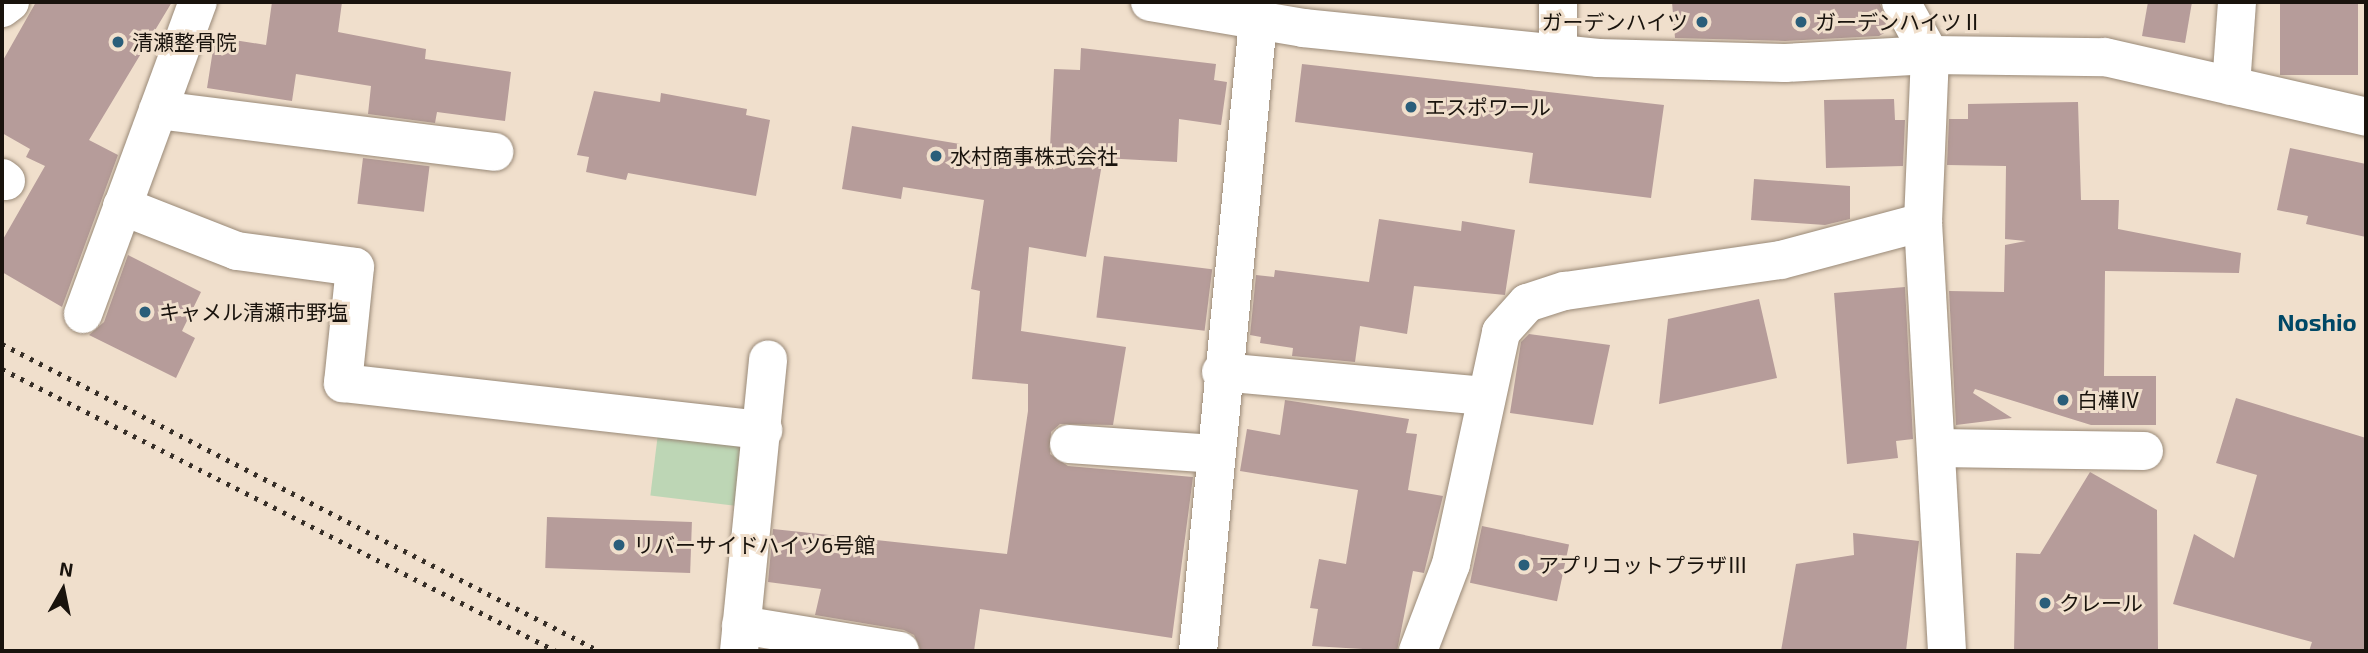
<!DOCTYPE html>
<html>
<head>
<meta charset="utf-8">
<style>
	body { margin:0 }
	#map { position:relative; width:2368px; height:653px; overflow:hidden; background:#f0dfcc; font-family:"Exo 2","Noto Sans JP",sans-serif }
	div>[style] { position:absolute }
	.green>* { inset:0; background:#bdd6b5; transform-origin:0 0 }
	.building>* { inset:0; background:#b69c9a; transform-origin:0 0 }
	.roads { filter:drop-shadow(0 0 2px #998977) drop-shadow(0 0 2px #998977) }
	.minor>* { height:38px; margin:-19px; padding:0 19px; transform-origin:19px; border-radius:19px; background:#fff }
	.rail>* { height:5px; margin-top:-2.5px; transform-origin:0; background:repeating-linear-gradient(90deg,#362e27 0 3.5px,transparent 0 10.5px) }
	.dots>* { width:19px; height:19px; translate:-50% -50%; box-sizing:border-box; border:4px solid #f0dfcc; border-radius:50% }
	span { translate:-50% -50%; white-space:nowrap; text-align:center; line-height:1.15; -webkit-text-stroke:6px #f0dfcc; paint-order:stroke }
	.poi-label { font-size:21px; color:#19130d }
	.right { translate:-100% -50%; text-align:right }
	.left { translate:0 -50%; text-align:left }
	.quarter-label { font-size:24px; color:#004866; font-weight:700 }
	.frame { position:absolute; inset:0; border:4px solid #19130d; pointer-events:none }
	.north { position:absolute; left:28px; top:555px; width:70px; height:70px; -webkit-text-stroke:5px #f0dfcc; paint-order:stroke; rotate:9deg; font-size:19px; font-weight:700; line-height:28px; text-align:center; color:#19130d }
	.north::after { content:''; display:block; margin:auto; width:24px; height:32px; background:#19130d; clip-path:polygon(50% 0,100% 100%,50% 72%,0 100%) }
</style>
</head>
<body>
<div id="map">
	<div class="green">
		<div style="left:660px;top:417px;width:104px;height:79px;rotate:7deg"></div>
	</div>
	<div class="building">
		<div style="clip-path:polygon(36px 2px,172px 2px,89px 140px,118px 155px,62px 307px,2px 272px,2px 241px,45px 166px,26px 157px,30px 149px,2px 133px,2px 62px)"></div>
		<div style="clip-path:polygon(272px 2px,342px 2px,338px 32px,426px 49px,425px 59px,511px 72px,505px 121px,437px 112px,435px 123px,368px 114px,371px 86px,296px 74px,292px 101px,207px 88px,215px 37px,266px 45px)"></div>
		<div style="clip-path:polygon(1672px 2px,1879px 2px,1891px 29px,1879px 36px,1785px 41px,1675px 38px)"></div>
		<div style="clip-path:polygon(2148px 2px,2192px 2px,2185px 43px,2142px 36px)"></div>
		<div style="left:2280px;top:2px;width:78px;height:73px"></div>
		<div style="clip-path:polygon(1081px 48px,1216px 64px,1214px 80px,1227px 82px,1221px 125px,1179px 119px,1177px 162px,1103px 158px,1086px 257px,1029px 247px,1021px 331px,1126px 347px,1113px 425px,1060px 424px,1051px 432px,1050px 454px,1068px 466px,1193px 477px,1172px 638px,980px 609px,974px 651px,921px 651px,914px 635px,904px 630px,815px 615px,821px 589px,768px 582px,773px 529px,1007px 554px,1028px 411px,1028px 384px,972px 379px,980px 291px,971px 289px,984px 200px,903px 187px,901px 199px,842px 189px,852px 126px,960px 144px,958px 152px,1049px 167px,1054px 69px,1080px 70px)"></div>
		<div style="clip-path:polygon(1302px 64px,1664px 105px,1651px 198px,1529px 183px,1533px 153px,1295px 122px)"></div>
		<div style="clip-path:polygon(594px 91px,660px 102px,661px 93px,747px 109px,746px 115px,770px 120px,756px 196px,628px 173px,626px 180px,586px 172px,589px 157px,577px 155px)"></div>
		<div style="clip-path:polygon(1894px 99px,1895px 120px,1905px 120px,1903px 166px,1826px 168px,1824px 100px)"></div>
		<div style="clip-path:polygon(2078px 102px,2081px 200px,2119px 200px,2118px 229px,2241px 253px,2239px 273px,2105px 271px,2104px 376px,2156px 376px,2156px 425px,2091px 425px,1975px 389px,1973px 393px,2012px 418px,1956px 425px,1949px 291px,2004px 292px,2005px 245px,2026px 241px,2005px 239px,2006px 166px,1947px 165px,1949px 119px,1968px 119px,1968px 104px)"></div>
		<div style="clip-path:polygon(2290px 148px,2366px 164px,2366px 237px,2306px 224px,2308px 216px,2277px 210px)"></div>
		<div style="left:363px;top:158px;width:67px;height:46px;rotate:7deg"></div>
		<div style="clip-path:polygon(1754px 179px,1850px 186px,1850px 219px,1825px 225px,1751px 220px)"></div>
		<div style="clip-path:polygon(1379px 219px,1461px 231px,1462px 221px,1515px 230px,1505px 295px,1414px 286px,1407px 334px,1360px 326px,1355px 362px,1292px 356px,1293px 348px,1260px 343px,1261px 337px,1250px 335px,1256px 275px,1274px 277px,1275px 270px,1369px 282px)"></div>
		<div style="clip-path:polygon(128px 255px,201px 292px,182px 331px,195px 338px,176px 378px,89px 335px,104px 322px)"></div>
		<div style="left:1104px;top:256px;width:109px;height:62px;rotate:7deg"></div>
		<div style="clip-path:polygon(1905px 287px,1913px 439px,1896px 441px,1898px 458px,1847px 464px,1834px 293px)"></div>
		<div style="clip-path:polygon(1759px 299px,1777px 378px,1659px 404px,1668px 319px)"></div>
		<div style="clip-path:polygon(1529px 334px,1610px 345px,1593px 425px,1510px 413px,1521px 342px)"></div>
		<div style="clip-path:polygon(2236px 398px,2366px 438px,2366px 651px,2309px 651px,2312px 642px,2173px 604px,2194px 534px,2234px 558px,2257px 475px,2216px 463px)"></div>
		<div style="clip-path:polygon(1285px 400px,1409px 419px,1406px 433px,1417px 434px,1408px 490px,1443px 496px,1424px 573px,1413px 571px,1397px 651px,1312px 646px,1318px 609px,1310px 608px,1319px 559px,1346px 564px,1358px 490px,1240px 471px,1247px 429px,1280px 435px)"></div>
		<div style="clip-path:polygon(2090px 472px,2157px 510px,2158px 651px,2014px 651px,2016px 553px,2040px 554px)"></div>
		<div style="left:547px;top:517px;width:145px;height:51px;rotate:2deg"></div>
		<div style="left:1482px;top:526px;width:89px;height:58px;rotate:12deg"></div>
		<div style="clip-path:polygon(1853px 533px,1919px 541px,1906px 651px,1781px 651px,1796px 564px,1854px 555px)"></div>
	</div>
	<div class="roads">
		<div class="minor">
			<div style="left:1150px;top:2px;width:155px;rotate:9.6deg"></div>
			<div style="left:1303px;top:28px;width:297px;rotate:5.8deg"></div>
			<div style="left:1598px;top:58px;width:187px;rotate:1.5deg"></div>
			<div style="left:1785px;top:63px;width:145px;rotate:-3.2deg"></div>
			<div style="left:1930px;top:55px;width:175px;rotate:0.7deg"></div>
			<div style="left:2105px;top:57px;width:268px;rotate:12.9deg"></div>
			<div style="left:1901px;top:2px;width:60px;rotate:61.3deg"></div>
			<div style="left:1930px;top:55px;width:167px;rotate:92.4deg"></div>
			<div style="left:1923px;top:222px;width:430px;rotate:86.8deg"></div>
			<div style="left:2px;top:8px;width:10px;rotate:-37deg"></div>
			<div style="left:1558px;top:53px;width:51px;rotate:-90deg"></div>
			<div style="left:2231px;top:86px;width:84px;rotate:-85.9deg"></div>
			<div style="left:158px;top:110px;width:339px;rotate:7.1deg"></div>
			<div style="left:2px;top:178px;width:5px;rotate:37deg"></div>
			<div style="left:122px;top:206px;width:123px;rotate:21.4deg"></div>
			<div style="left:237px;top:251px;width:119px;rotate:7.7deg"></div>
			<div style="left:355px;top:267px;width:117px;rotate:95.9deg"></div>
			<div style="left:343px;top:383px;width:423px;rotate:6.4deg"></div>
			<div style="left:83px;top:314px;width:333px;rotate:-69.8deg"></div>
			<div style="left:1221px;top:372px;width:265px;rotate:5.2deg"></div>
			<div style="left:1069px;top:444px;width:145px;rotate:3.9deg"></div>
			<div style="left:1938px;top:448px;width:206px;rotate:0.8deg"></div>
			<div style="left:741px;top:625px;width:161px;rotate:9.3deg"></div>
			<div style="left:739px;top:651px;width:293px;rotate:-84.3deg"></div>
			<div style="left:1198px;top:651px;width:633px;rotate:-84.56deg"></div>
			<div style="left:1418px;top:651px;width:93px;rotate:-69.2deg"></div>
			<div style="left:1451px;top:564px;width:237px;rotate:-77.8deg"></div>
			<div style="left:1501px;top:332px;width:39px;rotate:-48deg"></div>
			<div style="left:1527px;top:303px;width:40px;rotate:-18deg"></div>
			<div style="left:1565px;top:291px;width:218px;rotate:-8.2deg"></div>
			<div style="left:1781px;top:260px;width:147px;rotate:-15deg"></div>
		</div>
	</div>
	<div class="rail">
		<div style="left:2px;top:344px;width:671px;rotate:27.21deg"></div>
		<div style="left:2px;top:369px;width:622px;rotate:26.98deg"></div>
	</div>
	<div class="dots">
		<div style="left:1702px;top:22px;background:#2a5e7a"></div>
		<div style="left:1801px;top:22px;background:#2a5e7a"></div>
		<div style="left:118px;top:42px;background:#2a5e7a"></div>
		<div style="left:1411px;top:107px;background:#2a5e7a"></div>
		<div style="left:936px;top:156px;background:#2a5e7a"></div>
		<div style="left:145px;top:312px;background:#2a5e7a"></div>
		<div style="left:2063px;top:400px;background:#2a5e7a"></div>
		<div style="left:619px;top:545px;background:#2a5e7a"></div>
		<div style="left:1524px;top:565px;background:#2a5e7a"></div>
		<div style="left:2045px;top:603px;background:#2a5e7a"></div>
	</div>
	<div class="poi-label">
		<span class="right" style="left:1688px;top:22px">ガーデンハイツ</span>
		<span class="left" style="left:1815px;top:22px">ガーデンハイツⅡ</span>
		<span class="left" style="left:132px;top:42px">清瀬整骨院</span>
		<span class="left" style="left:1425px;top:107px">エスポワール</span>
		<span class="left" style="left:950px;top:156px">水村商事株式会社</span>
		<span class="left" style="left:159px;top:312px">キャメル清瀬市野塩</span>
		<span class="left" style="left:2077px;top:400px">白樺Ⅳ</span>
		<span class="left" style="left:633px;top:545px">リバーサイドハイツ6号館</span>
		<span class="left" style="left:1538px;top:565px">アプリコットプラザⅢ</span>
		<span class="left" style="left:2059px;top:603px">クレール</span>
	</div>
	<div class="quarter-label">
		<span style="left:2317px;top:322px">Noshio</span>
	</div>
	<div class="frame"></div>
	<div class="north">N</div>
</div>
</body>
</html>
